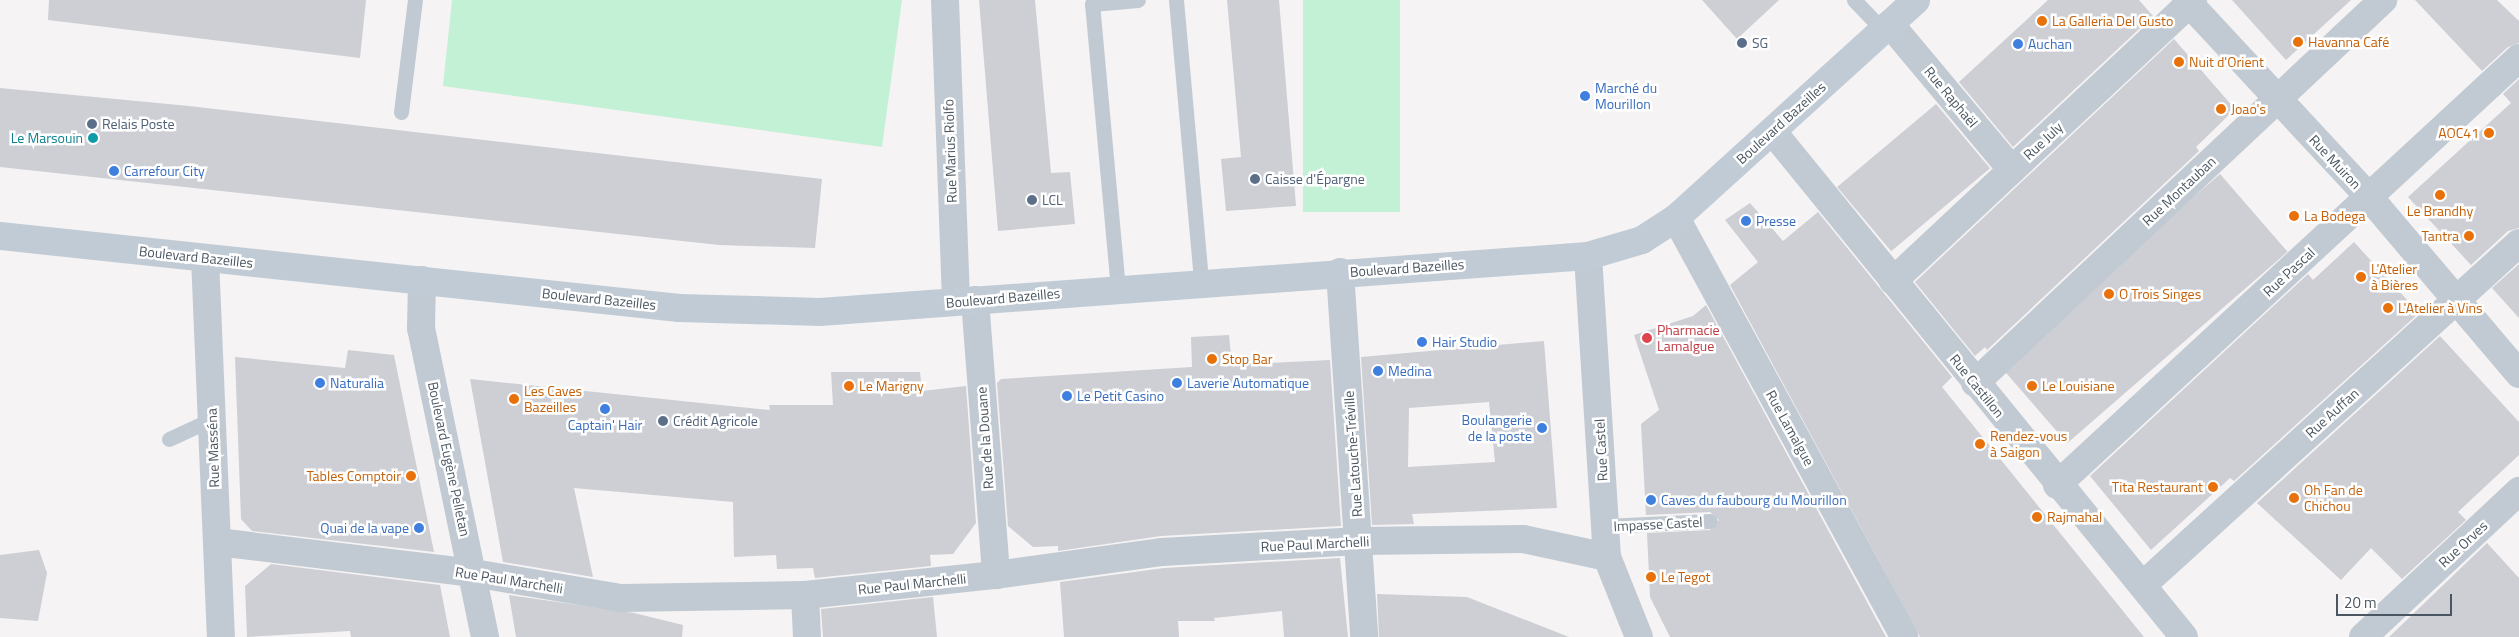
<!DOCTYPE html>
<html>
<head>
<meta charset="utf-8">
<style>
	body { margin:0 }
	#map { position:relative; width:2519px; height:637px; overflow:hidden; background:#f5f3f3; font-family:"Titillium Web",sans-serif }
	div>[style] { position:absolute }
	.green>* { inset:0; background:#c3f1d5; transform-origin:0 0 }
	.building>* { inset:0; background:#cdcfd5; transform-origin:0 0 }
	.service>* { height:15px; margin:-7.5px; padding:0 7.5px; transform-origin:7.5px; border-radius:7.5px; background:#c1cad2 }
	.minor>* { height:28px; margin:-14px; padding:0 14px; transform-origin:14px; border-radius:14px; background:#c1cad2 }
	.tertiary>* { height:28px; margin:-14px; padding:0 14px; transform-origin:14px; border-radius:14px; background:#c1cad2 }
	.secondary>* { height:28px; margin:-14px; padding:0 14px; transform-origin:14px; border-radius:14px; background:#c1cbd6 }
	.dots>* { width:14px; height:14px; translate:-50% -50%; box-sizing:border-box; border:2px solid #fff; border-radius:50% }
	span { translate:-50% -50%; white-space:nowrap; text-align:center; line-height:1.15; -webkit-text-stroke:5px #fff; paint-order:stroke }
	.food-label { font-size:14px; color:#c56008 }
	.left { translate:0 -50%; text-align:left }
	.right { translate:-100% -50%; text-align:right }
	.service-label { font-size:14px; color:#4e5e75 }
	.shop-label { font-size:14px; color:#366cbe }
	.street-label { font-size:14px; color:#4a5661 }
	.culture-label { font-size:14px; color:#0d838f }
	.health-label { font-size:14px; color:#be3a42 }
	.scale { position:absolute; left:2336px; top:594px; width:116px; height:22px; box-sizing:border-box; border:2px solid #4a5661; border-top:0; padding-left:6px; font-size:15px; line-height:18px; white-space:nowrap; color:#4a5661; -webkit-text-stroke:4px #fff; paint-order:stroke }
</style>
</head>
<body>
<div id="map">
	<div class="green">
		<div style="clip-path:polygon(452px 0,902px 0,882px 147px,443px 86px)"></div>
		<div style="left:1303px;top:0;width:97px;height:212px"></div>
	</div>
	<div class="building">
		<div style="clip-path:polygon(49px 0,366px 0,360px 58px,48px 20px)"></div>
		<div style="clip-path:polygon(979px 0,1035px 0,1051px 173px,1070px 172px,1075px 224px,998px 231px)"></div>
		<div style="clip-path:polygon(1227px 0,1279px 0,1296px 206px,1226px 211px,1221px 159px,1241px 157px)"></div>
		<div style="clip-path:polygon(1702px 0,1779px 0,1737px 39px)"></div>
		<div style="clip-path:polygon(2048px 0,2139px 0,2153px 16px,2013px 147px,1959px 82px)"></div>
		<div style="clip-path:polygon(2232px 0,2351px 0,2286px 60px)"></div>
		<div style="clip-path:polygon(2415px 0,2497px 0,2519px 21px,2519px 43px,2508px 47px,2482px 71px)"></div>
		<div style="clip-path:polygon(2174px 39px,2235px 109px,2196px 147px,2199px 151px,1987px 350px,1985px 347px,1975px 356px,1915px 282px)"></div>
		<div style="clip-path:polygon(2519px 79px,2519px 228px,2508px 231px,2471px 265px,2408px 197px,2511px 103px,2503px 94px)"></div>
		<div style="clip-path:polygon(0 88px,189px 106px,822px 179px,815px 248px,719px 245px,0 167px)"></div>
		<div style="left:1936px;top:104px;width:84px;height:129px;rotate:50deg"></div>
		<div style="left:2220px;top:174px;width:103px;height:292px;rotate:49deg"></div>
		<div style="clip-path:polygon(1750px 203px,1783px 241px,1818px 212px,1952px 377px,1942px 387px,2144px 637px,1920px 637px,1730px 285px,1758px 262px,1725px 220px)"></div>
		<div style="clip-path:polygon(2354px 242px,2419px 313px,2234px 481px,2230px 478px,2151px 550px,2090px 476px,2308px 274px,2313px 280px)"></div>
		<div style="clip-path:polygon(2519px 264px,2519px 318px,2492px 288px)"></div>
		<div style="clip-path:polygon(1706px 305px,1886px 637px,1670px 637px,1650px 597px,1647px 533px,1710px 530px,1719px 520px,1710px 512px,1646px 515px,1641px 424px,1659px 410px,1634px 335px,1693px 316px)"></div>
		<div style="clip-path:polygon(1229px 335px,1232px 365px,1330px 360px,1341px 526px,1161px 536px,1058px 551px,1058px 546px,1033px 547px,1008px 526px,997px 383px,1001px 379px,1192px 367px,1191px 337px)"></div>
		<div style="clip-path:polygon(2440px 336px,2519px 422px,2519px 455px,2458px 512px,2466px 520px,2402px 579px,2371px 548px,2341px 580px,2257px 503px)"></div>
		<div style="clip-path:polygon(evenodd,1544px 341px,1557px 508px,1412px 514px,1414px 524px,1372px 525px,1361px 357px,1544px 341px,1489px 402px,1495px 462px,1408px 467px,1409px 408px,1489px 402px)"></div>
		<div style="clip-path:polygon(348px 350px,394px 355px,434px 552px,252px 531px,241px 519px,235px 357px,345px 368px)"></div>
		<div style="clip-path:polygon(831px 372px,920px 372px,922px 391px,966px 386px,976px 523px,953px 554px,930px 555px,931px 566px,815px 578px,813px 568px,777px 569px,776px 555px,734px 557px,733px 502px,574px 488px,593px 577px,503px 562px,470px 379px,770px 410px,769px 405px,833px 405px)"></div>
		<div style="clip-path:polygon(2487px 543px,2519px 578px,2519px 637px,2389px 637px)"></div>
		<div style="clip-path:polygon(39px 550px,47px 573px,38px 621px,0 618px,0 555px)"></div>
		<div style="clip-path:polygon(1340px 558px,1348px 637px,1284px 637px,1282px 611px,1214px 618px,1215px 621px,1178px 621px,1179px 637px,1064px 637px,1060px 582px,1164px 568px)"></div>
		<div style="clip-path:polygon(271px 564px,440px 585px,450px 637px,351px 637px,350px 631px,247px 637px,245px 586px)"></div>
		<div style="clip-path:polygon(1377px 594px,1467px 597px,1569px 637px,1379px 637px)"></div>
		<div style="clip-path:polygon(509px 595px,634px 613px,683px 625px,682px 637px,516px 637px)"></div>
		<div style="clip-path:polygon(933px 597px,937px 637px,823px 637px,821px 609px)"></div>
	</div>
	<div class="service">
		<div style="left:1176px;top:0;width:283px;rotate:84.9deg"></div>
		<div style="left:1854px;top:0;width:42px;rotate:46deg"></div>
		<div style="left:401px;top:112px;width:113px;rotate:-82.9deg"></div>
		<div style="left:1118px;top:289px;width:286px;rotate:-95.2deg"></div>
		<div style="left:1092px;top:4px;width:46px;rotate:-5deg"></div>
		<div style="left:169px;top:439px;width:47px;rotate:-24.9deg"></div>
		<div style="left:1605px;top:526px;width:105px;rotate:-2.7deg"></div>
	</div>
	<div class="minor">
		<div style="left:945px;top:0;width:301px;rotate:87.9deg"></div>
		<div style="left:2186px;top:0;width:269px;rotate:47.1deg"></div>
		<div style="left:2369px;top:197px;width:232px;rotate:49.7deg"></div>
		<div style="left:1890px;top:24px;width:190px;rotate:50.1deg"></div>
		<div style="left:1773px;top:132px;width:651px;rotate:50.86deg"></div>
		<div style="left:1676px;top:218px;width:477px;rotate:61.4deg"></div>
		<div style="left:205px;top:258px;width:379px;rotate:87.6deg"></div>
		<div style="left:1340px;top:272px;width:366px;rotate:86.2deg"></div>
		<div style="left:1893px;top:281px;width:411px;rotate:-43.1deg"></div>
		<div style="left:975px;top:300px;width:276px;rotate:85.6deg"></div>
		<div style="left:1975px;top:383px;width:560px;rotate:-43.19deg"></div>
		<div style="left:2057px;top:485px;width:629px;rotate:-42.75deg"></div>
		<div style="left:217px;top:542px;width:258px;rotate:6.9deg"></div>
		<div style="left:473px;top:573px;width:150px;rotate:9.6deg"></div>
		<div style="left:621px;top:598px;width:184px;rotate:-0.9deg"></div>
		<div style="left:805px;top:595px;width:192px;rotate:-6deg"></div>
		<div style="left:996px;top:575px;width:168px;rotate:-7.9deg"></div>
		<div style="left:1162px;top:552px;width:197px;rotate:-3.2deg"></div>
		<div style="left:1359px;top:541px;width:164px;rotate:-0.7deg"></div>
		<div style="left:1523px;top:539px;width:86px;rotate:12.1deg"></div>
		<div style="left:2144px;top:584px;width:507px;rotate:-42.28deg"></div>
		<div style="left:805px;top:595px;width:42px;rotate:87.3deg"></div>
		<div style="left:2363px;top:637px;width:214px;rotate:-43.1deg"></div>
	</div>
	<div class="tertiary">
		<div style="left:1588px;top:256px;width:302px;rotate:86.4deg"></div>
		<div style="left:1607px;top:557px;width:86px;rotate:68.2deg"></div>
		<div style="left:422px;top:280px;width:48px;rotate:91.2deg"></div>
		<div style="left:421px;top:328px;width:316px;rotate:78.3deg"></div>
	</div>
	<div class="secondary">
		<div style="left:0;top:236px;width:683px;rotate:6.05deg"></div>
		<div style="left:679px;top:308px;width:141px;rotate:1.6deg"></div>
		<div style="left:820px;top:312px;width:770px;rotate:-4.17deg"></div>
		<div style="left:1588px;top:256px;width:56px;rotate:-16.5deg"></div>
		<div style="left:1642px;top:240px;width:40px;rotate:-32.9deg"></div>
		<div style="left:1676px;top:218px;width:324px;rotate:-42.2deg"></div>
	</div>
	<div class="dots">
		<div style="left:2042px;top:21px;background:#e8710a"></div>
		<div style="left:2298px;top:42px;background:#e8710a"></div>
		<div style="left:1742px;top:43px;background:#5c6f8a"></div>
		<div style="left:2018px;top:44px;background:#3f7fe0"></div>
		<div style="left:2179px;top:62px;background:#e8710a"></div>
		<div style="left:1585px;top:96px;background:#3f7fe0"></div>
		<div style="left:2221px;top:109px;background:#e8710a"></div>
		<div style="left:92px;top:124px;background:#5c6f8a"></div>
		<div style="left:2489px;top:133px;background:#e8710a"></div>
		<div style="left:93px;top:138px;background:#0f9aa8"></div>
		<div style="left:114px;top:171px;background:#3f7fe0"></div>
		<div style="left:1255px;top:179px;background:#5c6f8a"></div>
		<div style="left:2440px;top:195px;background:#e8710a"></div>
		<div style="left:1032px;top:200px;background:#5c6f8a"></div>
		<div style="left:2294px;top:216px;background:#e8710a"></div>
		<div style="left:1746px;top:221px;background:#3f7fe0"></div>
		<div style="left:2469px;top:236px;background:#e8710a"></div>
		<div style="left:2361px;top:277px;background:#e8710a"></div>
		<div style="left:2109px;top:294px;background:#e8710a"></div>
		<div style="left:2388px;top:308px;background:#e8710a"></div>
		<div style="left:1647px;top:338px;background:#e0444e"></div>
		<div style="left:1422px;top:342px;background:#3f7fe0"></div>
		<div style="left:1212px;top:359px;background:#e8710a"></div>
		<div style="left:1378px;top:371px;background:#3f7fe0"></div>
		<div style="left:320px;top:383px;background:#3f7fe0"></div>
		<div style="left:1177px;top:383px;background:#3f7fe0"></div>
		<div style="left:849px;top:386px;background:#e8710a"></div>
		<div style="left:2032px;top:386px;background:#e8710a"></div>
		<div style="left:1067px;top:396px;background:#3f7fe0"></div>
		<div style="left:514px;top:399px;background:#e8710a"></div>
		<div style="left:605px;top:409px;background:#3f7fe0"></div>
		<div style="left:663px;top:421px;background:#5c6f8a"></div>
		<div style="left:1542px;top:428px;background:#3f7fe0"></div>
		<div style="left:1980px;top:444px;background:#e8710a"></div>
		<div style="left:411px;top:476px;background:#e8710a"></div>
		<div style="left:2213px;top:487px;background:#e8710a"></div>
		<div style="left:2294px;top:498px;background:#e8710a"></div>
		<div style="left:1651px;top:500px;background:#3f7fe0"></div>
		<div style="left:2037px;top:517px;background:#e8710a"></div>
		<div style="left:419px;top:528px;background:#3f7fe0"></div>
		<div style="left:1651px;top:577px;background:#e8710a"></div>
	</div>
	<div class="food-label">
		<span class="left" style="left:2052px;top:21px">La Galleria Del Gusto</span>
		<span class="left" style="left:2308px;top:42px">Havanna Café</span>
		<span class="left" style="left:2189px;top:62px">Nuit d'Orient</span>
		<span class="left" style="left:2231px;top:109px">Joao's</span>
		<span class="right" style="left:2479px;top:133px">AOC41</span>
		<span style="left:2440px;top:211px">Le Brandhy</span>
		<span class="left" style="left:2304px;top:216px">La Bodega</span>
		<span class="right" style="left:2459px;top:236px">Tantra</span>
		<span class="left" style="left:2371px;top:277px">L'Atelier<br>à Bières</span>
		<span class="left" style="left:2119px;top:294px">O Trois Singes</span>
		<span class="left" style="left:2398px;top:308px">L'Atelier à Vins</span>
		<span class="left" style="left:1222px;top:359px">Stop Bar</span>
		<span class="left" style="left:859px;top:386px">Le Marigny</span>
		<span class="left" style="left:2042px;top:386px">Le Louisiane</span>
		<span class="left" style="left:524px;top:399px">Les Caves<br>Bazeilles</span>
		<span class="left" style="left:1990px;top:444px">Rendez-vous<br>à Saigon</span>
		<span class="right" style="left:401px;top:476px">Tables Comptoir</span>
		<span class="right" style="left:2203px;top:487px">Tita Restaurant</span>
		<span class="left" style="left:2304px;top:498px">Oh Fan de<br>Chichou</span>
		<span class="left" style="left:2047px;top:517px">Rajmahal</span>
		<span class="left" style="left:1661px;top:577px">Le Tegot</span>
	</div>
	<div class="service-label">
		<span class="left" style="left:1752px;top:43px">SG</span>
		<span class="left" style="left:102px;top:124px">Relais Poste</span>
		<span class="left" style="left:1265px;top:179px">Caisse d'Épargne</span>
		<span class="left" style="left:1042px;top:200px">LCL</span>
		<span class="left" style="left:673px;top:421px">Crédit Agricole</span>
	</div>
	<div class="shop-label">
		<span class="left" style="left:2028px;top:44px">Auchan</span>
		<span class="left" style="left:1595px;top:96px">Marché du<br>Mourillon</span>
		<span class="left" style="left:124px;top:171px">Carrefour City</span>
		<span class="left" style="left:1756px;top:221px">Presse</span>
		<span class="left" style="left:1432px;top:342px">Hair Studio</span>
		<span class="left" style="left:1388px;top:371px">Medina</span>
		<span class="left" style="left:330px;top:383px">Naturalia</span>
		<span class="left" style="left:1187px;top:383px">Laverie Automatique</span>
		<span class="left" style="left:1077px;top:396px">Le Petit Casino</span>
		<span class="right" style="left:1532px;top:428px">Boulangerie<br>de la poste</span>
		<span style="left:605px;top:425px">Captain' Hair</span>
		<span class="left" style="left:1661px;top:500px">Caves du faubourg du Mourillon</span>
		<span class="right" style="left:409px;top:528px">Quai de la vape</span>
	</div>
	<div class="street-label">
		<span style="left:1951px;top:97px;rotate:50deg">Rue Raphaël</span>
		<span style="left:1781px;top:123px;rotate:-42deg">Boulevard Bazeilles</span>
		<span style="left:2043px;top:141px;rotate:-43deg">Rue July</span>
		<span style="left:950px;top:151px;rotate:-92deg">Rue Marius Riolfo</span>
		<span style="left:2335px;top:162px;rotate:47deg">Rue Muiron</span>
		<span style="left:2179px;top:191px;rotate:-43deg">Rue Montauban</span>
		<span style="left:196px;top:257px;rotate:6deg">Boulevard Bazeilles</span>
		<span style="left:1407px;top:268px;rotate:-4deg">Boulevard Bazeilles</span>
		<span style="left:2289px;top:272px;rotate:-43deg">Rue Pascal</span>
		<span style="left:1003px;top:298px;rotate:-5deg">Boulevard Bazeilles</span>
		<span style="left:599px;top:299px;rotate:6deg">Boulevard Bazeilles</span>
		<span style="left:1977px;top:386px;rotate:51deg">Rue Castillon</span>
		<span style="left:2332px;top:413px;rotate:-42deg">Rue Auffan</span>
		<span style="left:1790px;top:428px;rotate:61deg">Rue Lamalgue</span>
		<span style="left:985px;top:438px;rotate:-94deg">Rue de la Douane</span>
		<span style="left:213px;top:448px;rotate:-92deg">Rue Masséna</span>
		<span style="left:1601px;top:450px;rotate:-93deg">Rue Castel</span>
		<span style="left:1353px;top:454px;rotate:-94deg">Rue Latouche-Tréville</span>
		<span style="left:449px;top:459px;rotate:78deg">Boulevard Eugène Pelletan</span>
		<span style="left:1658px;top:524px;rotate:-3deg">Impasse Castel</span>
		<span style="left:1315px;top:544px;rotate:-3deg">Rue Paul Marchelli</span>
		<span style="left:2463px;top:544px;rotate:-43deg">Rue Orves</span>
		<span style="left:509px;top:580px;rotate:9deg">Rue Paul Marchelli</span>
		<span style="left:912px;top:584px;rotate:-6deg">Rue Paul Marchelli</span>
	</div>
	<div class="culture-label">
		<span class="right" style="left:83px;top:138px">Le Marsouin</span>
	</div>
	<div class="health-label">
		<span class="left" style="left:1657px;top:338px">Pharmacie<br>Lamalgue</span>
	</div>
	<div class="scale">20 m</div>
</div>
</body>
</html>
